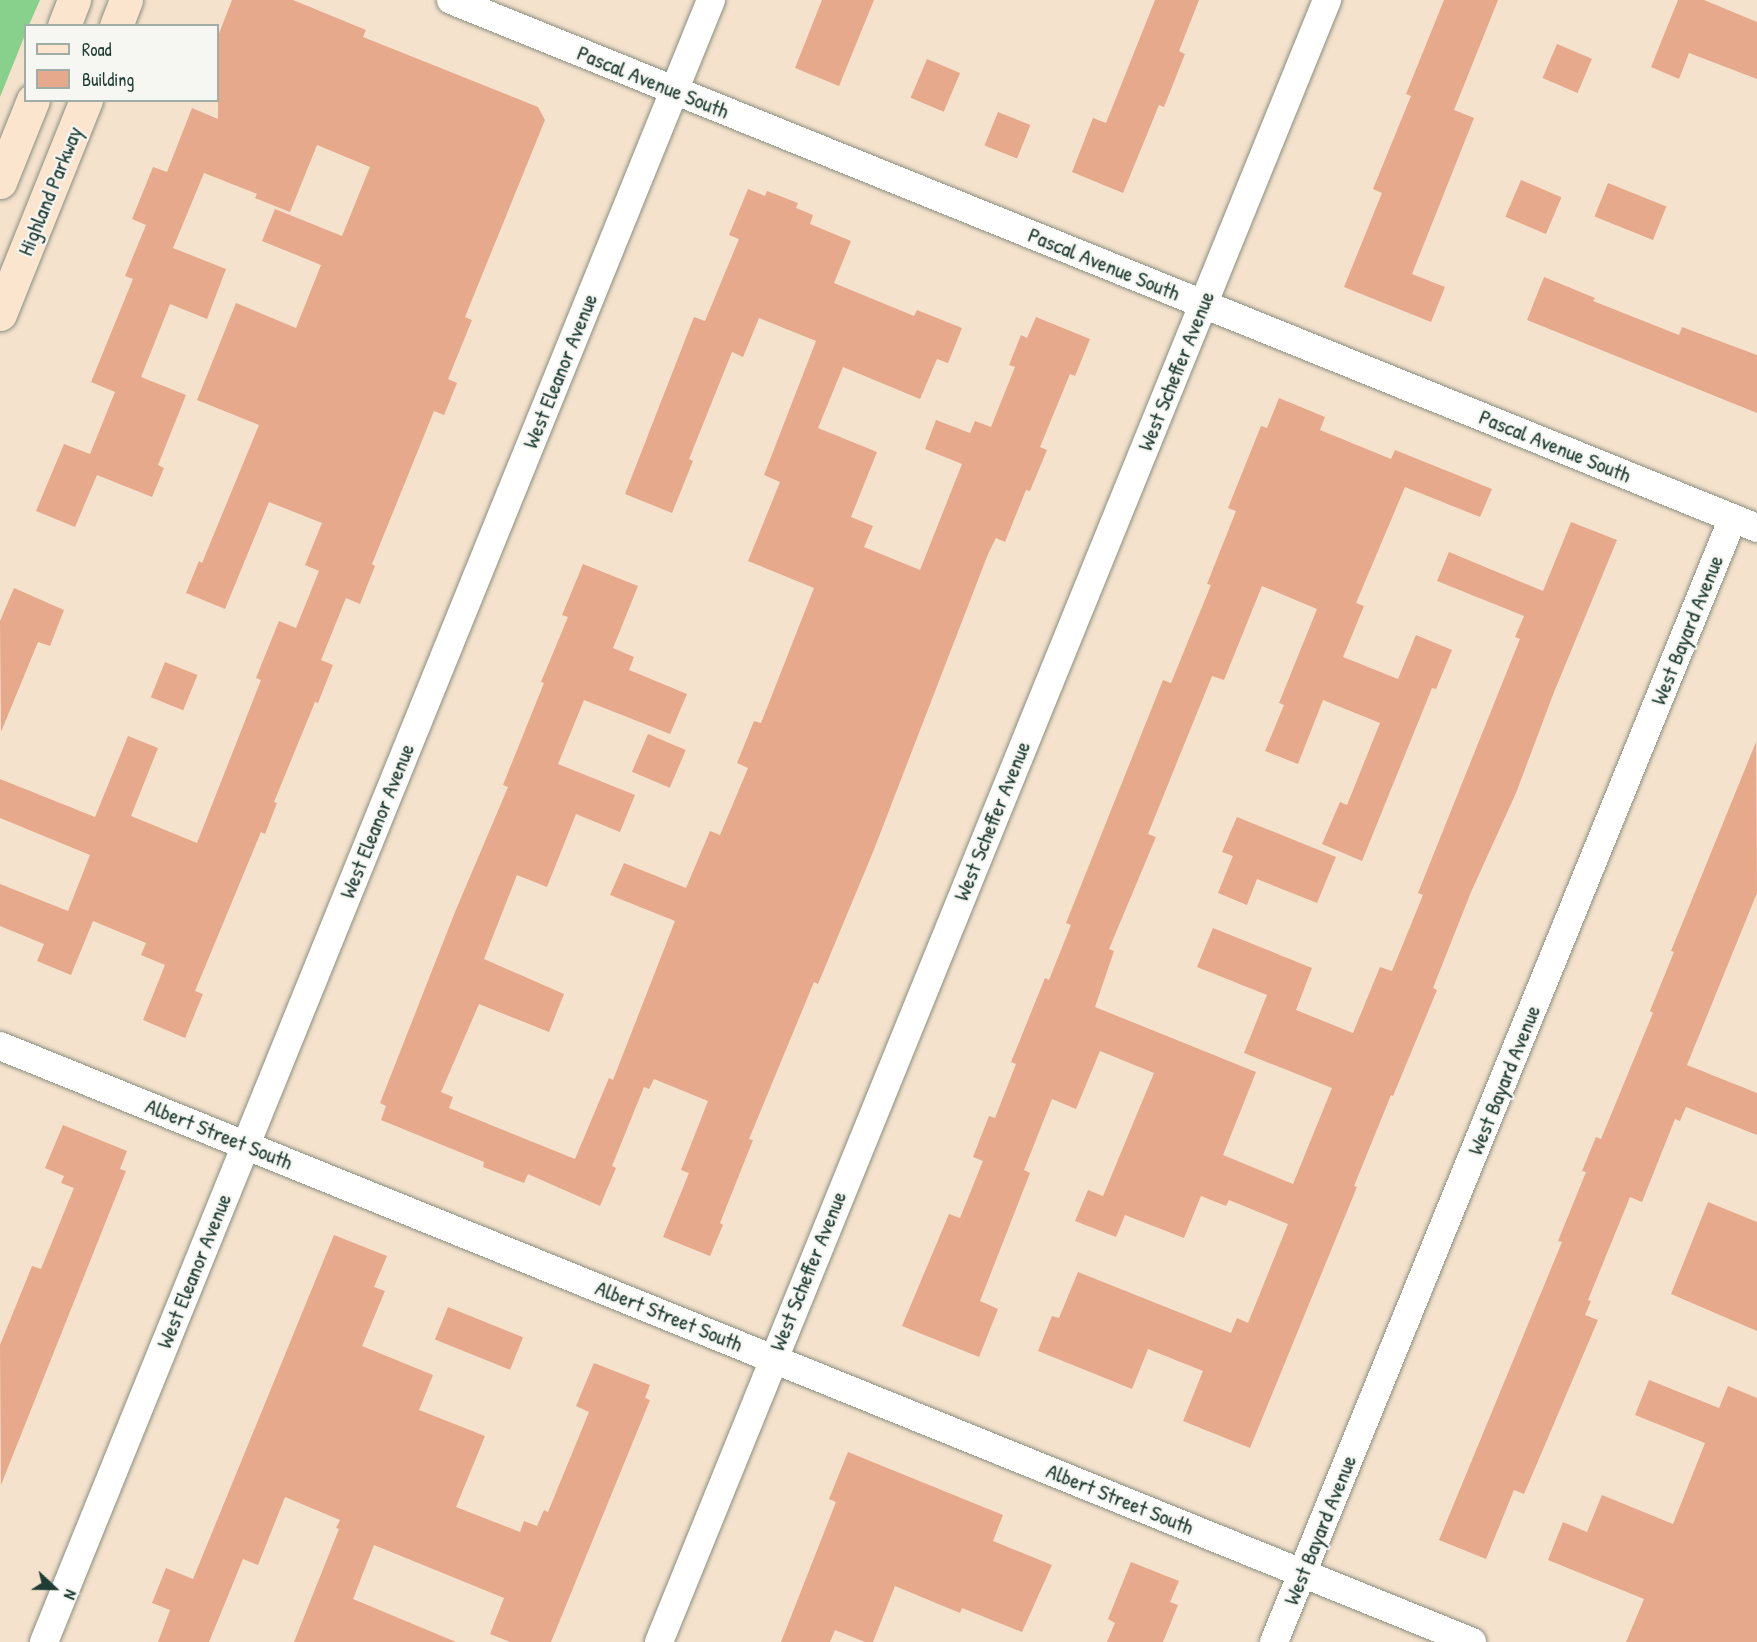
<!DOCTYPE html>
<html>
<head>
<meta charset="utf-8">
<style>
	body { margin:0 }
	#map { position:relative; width:1757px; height:1642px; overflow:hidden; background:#f5e2cc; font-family:"Patrick Hand",sans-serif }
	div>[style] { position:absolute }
	.green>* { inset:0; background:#88d18d }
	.building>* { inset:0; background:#e6a98c; transform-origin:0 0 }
	.roads { filter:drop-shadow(0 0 2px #8a9080) drop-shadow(0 0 2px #8a9080) }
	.street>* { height:28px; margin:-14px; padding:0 14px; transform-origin:14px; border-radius:14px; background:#fff }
	.secondary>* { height:33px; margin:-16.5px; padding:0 16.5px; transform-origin:16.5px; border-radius:16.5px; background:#fce5cf }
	span { translate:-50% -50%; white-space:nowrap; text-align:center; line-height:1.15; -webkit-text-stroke:4.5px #f6f6f2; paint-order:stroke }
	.street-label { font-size:22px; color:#1f3d34 }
	.legend { position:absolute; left:24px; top:24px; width:195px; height:78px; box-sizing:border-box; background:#f6f6f2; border:2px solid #a0aca6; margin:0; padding:8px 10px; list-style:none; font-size:18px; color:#1f3d34 }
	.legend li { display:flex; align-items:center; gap:12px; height:30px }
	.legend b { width:30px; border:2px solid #a0aca6 }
	.north { position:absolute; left:24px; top:1558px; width:60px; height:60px; -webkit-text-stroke:4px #f6f6f2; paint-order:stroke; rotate:112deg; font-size:16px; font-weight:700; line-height:24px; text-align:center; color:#1f3d34 }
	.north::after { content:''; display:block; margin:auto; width:21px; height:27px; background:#1f3d34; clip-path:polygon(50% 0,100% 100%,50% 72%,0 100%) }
</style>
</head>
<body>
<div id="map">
	<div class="green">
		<div style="clip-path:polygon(0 0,40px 0,29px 25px,26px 26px,25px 35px,0 97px)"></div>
	</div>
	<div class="building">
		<div style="clip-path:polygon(232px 0,293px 0,366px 30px,363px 37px,538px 107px,545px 120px,465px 317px,472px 320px,448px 379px,457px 383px,444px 415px,434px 411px,372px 564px,375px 566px,360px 604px,346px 598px,321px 660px,333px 665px,318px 703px,315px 702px,274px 802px,277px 803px,265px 834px,261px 832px,195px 991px,203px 994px,185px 1038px,143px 1020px,165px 965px,141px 955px,146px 943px,93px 921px,71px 975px,37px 961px,44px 944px,0 926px,0 884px,68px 911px,90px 855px,0 818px,0 779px,95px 817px,128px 736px,158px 748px,131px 816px,197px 843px,261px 680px,256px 678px,279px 621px,296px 628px,319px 571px,305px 565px,322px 523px,269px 502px,225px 609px,186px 593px,199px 561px,202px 563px,259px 425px,197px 400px,236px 303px,296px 328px,321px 265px,262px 241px,275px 209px,342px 236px,370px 167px,317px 145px,290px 212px,255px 198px,257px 194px,204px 173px,173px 248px,226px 269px,207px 319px,170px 304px,141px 377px,186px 395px,158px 465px,164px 468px,152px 497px,97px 475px,75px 527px,36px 511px,64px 444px,90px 454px,115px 392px,91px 382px,133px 279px,125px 276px,146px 225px,132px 219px,153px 167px,167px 172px,192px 108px,218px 119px,218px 36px)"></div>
		<div style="clip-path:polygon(822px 0,874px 0,839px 86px,795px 68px)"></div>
		<div style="clip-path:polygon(1155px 0,1199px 0,1179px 51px,1185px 54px,1164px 107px,1159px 105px,1123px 193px,1072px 172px,1093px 118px,1106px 123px)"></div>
		<div style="clip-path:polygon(1444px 0,1498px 0,1454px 110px,1474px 118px,1412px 274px,1445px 287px,1431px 322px,1344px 287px,1382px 193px,1373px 189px,1411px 96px,1406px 94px)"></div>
		<div style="clip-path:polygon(1678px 0,1704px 0,1757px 22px,1757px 79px,1689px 53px,1679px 79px,1651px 67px)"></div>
		<div style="left:1557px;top:44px;width:38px;height:37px;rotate:23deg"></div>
		<div style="left:927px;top:59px;width:36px;height:42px;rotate:23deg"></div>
		<div style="left:998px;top:112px;width:35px;height:36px;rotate:22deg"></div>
		<div style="left:1521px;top:180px;width:44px;height:40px;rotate:23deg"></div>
		<div style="left:1608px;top:183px;width:63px;height:36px;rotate:22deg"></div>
		<div style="clip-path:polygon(748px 189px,765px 196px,767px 191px,798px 203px,796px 208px,813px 215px,810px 224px,851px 241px,834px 283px,914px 316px,917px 310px,962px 328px,948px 363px,937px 359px,920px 399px,843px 367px,818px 428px,877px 452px,851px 517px,873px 526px,864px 547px,920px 570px,962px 464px,925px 449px,936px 420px,970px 433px,975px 421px,991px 427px,1015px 367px,1009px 365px,1021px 335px,1027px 338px,1036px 317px,1090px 339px,1075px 376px,1070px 374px,1040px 447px,1047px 450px,1030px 491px,1026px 490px,1005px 542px,996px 538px,988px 554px,873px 852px,818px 984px,814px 982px,749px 1139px,753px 1140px,720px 1223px,723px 1225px,710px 1256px,663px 1237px,689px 1173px,681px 1170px,708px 1101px,654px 1079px,649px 1089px,644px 1087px,612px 1166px,616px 1168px,600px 1206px,528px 1174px,524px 1183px,483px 1167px,484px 1162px,381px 1120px,386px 1106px,380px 1103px,455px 912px,503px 799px,508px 787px,503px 785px,544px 683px,541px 682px,568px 617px,562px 615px,583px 564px,638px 586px,613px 648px,634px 657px,629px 670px,687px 694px,670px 734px,584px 700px,558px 764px,635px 795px,620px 832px,576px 814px,547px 887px,517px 875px,484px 959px,564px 994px,549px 1032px,479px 1004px,441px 1092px,453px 1097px,449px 1108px,575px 1159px,609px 1078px,613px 1080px,675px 921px,610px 895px,624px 863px,686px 888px,710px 831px,720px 835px,748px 768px,737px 763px,754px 721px,761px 723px,814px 588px,748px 561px,780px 482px,764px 475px,816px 341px,759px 318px,743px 357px,732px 352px,689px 459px,693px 461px,672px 513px,625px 494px,694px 317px,705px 321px,739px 239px,729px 235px)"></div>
		<div style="clip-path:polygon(1544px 277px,1595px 298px,1593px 301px,1679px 335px,1682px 327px,1757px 355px,1757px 413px,1527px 320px)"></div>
		<div style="clip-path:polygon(1279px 398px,1325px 417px,1320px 430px,1391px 459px,1395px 450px,1492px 489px,1480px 517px,1405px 487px,1356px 603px,1364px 606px,1343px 657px,1398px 679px,1416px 635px,1452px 650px,1436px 689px,1432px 688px,1362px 861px,1322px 844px,1340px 802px,1347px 805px,1380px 723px,1323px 700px,1298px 764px,1265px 751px,1284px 705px,1279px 703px,1317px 609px,1262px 586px,1224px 680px,1212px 676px,1173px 772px,1148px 834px,1156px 837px,1109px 949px,1114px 951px,1095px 1007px,1256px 1072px,1223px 1155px,1293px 1184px,1332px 1088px,1244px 1053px,1267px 995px,1197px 967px,1213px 928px,1312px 968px,1296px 1010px,1353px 1033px,1380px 967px,1392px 971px,1423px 895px,1418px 893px,1520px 639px,1515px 637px,1524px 616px,1437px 581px,1449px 552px,1543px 591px,1571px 522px,1617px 540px,1554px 692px,1516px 793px,1471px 892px,1433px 988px,1437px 990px,1393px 1096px,1391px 1095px,1354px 1186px,1357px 1187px,1250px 1448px,1183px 1421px,1203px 1371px,1148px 1349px,1132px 1389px,1038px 1351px,1052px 1316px,1059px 1318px,1078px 1272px,1231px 1333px,1237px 1318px,1248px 1323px,1288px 1224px,1229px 1200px,1226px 1206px,1201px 1196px,1184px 1238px,1125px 1215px,1116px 1237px,1075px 1221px,1088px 1190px,1103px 1196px,1154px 1073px,1100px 1051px,1076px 1109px,1052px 1099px,1024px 1170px,1030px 1173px,980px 1301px,998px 1309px,979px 1357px,902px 1326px,949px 1214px,960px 1218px,983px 1161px,973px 1157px,989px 1116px,995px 1118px,1016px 1064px,1011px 1062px,1045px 978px,1049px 980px,1071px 925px,1066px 923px,1163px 680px,1171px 683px,1211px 585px,1207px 584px,1236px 511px,1228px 508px,1261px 426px,1267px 428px)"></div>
		<div style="clip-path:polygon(14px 588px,64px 610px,50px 646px,38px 642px,1px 732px,0 621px)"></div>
		<div style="left:165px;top:662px;width:35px;height:38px;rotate:22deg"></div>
		<div style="left:648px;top:734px;width:41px;height:41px;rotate:23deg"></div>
		<div style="clip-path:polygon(1756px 742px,1757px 893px,1687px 1065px,1757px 1093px,1757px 1135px,1686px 1107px,1680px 1121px,1675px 1119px,1642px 1202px,1630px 1197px,1588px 1300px,1591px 1301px,1585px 1315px,1598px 1320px,1524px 1494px,1514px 1490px,1486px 1559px,1439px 1540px,1562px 1242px,1558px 1241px,1586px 1172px,1582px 1171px,1596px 1137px,1601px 1139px,1653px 1013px,1650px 1011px,1674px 952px,1671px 951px)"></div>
		<div style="clip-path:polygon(1237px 817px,1336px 857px,1317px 903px,1257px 879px,1247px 905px,1218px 893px,1233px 856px,1222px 852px)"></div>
		<div style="clip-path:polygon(63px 1125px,127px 1151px,120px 1169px,126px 1171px,1px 1485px,0 1345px,32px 1266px,41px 1269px,74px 1188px,61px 1183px,64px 1176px,45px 1168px)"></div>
		<div style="clip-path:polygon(1708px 1202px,1757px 1222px,1757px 1331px,1671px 1294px)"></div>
		<div style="clip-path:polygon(334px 1235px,387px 1256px,374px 1287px,385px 1291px,362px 1346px,433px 1375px,419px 1410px,485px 1436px,456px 1507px,520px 1532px,524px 1521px,537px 1526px,544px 1510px,548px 1512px,589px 1412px,576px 1406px,594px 1363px,650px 1385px,645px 1398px,650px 1400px,551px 1642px,510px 1642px,490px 1634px,504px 1598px,374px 1545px,353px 1599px,456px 1642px,294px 1642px,339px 1529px,336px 1528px,340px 1520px,285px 1497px,258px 1565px,243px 1559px,209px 1642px,158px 1642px,170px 1610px,152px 1603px,166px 1568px,193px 1579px)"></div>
		<div style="left:448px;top:1307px;width:81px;height:35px;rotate:22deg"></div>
		<div style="clip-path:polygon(1649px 1380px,1719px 1408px,1728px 1386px,1757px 1398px,1757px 1642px,1626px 1642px,1644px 1599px,1548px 1560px,1563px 1522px,1587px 1532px,1602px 1495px,1673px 1524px,1705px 1443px,1635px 1415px)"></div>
		<div style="clip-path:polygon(848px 1452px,1003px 1515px,993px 1541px,1052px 1565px,1022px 1632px,962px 1608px,960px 1613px,895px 1586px,873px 1642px,865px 1642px,835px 1630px,830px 1642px,781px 1642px,836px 1502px,829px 1499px)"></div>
		<div style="clip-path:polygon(1131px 1562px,1179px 1581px,1170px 1602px,1178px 1605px,1163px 1642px,1107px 1642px,1115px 1623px,1108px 1619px)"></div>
	</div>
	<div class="roads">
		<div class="street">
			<div style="left:451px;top:0;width:1409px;rotate:22.01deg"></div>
			<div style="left:0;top:1046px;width:1588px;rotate:22.04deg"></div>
			<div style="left:44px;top:1642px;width:1772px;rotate:-67.89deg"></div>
			<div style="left:659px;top:1642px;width:1773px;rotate:-67.86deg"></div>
			<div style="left:1274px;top:1642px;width:1214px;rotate:-67.79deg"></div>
		</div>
		<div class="secondary">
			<div style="left:64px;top:26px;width:28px;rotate:-69deg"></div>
			<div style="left:116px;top:26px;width:28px;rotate:-69deg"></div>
			<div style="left:0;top:182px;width:88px;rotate:-68.1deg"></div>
			<div style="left:0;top:314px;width:231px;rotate:-68.1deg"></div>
		</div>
	</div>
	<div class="street-label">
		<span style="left:653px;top:82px;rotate:22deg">Pascal Avenue South</span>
		<span style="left:50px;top:191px;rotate:-68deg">Highland Parkway</span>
		<span style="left:1104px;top:264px;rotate:22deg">Pascal Avenue South</span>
		<span style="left:560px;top:371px;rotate:-68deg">West Eleanor Avenue</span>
		<span style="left:1176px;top:371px;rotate:-68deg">West Scheffer Avenue</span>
		<span style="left:1555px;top:446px;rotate:22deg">Pascal Avenue South</span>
		<span style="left:1687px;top:630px;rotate:-68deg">West Bayard Avenue</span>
		<span style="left:377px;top:821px;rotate:-68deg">West Eleanor Avenue</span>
		<span style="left:992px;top:821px;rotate:-68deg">West Scheffer Avenue</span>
		<span style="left:1504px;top:1080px;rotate:-68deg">West Bayard Avenue</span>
		<span style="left:219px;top:1134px;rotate:22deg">Albert Street South</span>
		<span style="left:194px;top:1271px;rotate:-68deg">West Eleanor Avenue</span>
		<span style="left:808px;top:1271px;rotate:-68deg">West Scheffer Avenue</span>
		<span style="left:669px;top:1316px;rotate:22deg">Albert Street South</span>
		<span style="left:1120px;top:1499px;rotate:22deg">Albert Street South</span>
		<span style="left:1320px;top:1530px;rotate:-68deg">West Bayard Avenue</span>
	</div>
	<ul class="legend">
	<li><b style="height:8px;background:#fce5cf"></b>Road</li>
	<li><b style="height:16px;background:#e6a98c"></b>Building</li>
	</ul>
	<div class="north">N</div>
</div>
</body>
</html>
